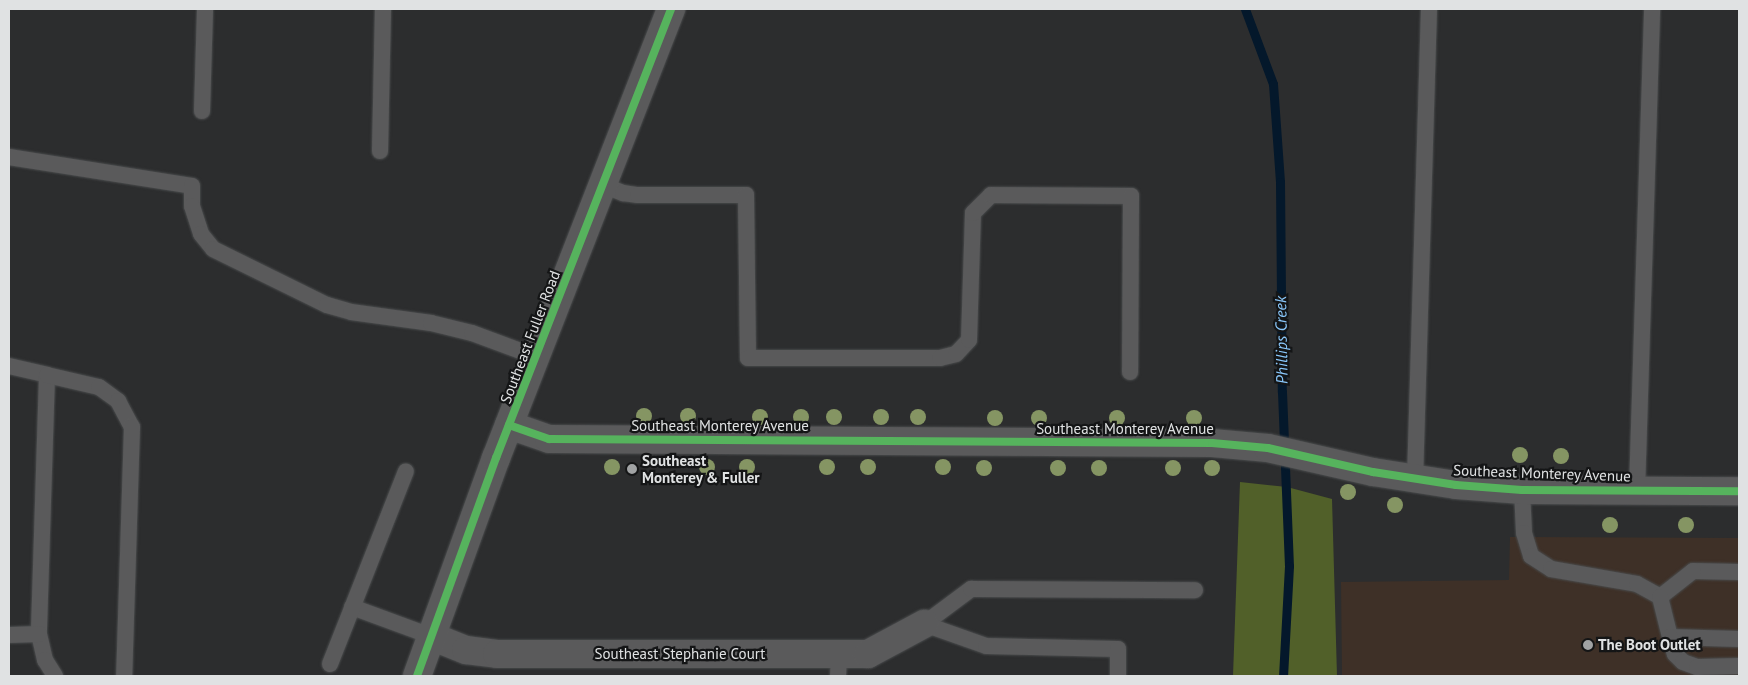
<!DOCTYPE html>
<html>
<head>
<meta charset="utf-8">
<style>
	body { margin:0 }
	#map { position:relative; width:1748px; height:685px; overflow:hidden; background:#2c2d2e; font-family:"PT Sans",sans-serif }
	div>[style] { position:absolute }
	.commercial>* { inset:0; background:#3e3027 }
	.forest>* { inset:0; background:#516029 }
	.stream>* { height:9px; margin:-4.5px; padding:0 4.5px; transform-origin:4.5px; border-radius:4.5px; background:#04182b }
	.roads { filter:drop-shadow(0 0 1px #494b4c) drop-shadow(0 0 1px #494b4c) }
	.service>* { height:16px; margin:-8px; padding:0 8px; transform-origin:8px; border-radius:8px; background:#5a5a5b }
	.minor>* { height:28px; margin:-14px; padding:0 14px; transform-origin:14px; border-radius:14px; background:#5a5a5b }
	.tertiary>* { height:28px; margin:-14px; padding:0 14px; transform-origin:14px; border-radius:14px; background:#5a5a5b }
	.cycleway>* { height:8px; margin:-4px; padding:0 4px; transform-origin:4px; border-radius:4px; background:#56b35d }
	.trees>* { width:16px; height:16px; margin:-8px; border-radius:50%; background:#859563 }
	.dots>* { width:14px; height:14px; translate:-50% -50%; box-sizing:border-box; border:2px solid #141516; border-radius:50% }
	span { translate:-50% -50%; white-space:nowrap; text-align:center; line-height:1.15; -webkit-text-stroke:4.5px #141516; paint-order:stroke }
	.street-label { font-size:15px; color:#e0e2e3 }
	.poi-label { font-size:15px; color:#e0e2e3; font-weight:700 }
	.left { translate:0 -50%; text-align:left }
	.water-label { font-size:16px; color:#89c7fb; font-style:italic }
	.frame { position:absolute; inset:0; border:10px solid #e0e2e3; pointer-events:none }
</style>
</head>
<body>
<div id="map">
	<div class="commercial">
		<div style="clip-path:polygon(1510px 537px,1739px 538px,1739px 676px,1342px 676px,1341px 582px,1509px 580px)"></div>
	</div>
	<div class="forest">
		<div style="clip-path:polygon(1240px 482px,1287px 487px,1332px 499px,1337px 676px,1233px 676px)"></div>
	</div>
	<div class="stream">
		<div style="left:1245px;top:9px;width:80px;rotate:69.5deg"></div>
		<div style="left:1273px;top:84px;width:98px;rotate:85.9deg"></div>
		<div style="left:1280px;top:182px;width:210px;rotate:89.5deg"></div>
		<div style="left:1282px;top:392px;width:174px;rotate:87.7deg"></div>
		<div style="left:1289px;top:566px;width:110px;rotate:93.1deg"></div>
	</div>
	<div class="roads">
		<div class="service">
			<div style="left:202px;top:111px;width:102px;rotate:-88.3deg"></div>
			<div style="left:380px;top:151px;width:142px;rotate:-88.8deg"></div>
			<div style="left:9px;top:157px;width:185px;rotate:9deg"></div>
			<div style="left:192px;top:186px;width:20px;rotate:90deg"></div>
			<div style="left:192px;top:206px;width:29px;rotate:72deg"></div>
			<div style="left:201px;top:234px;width:19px;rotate:51deg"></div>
			<div style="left:213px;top:249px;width:127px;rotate:26.2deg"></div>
			<div style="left:327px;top:305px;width:25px;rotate:16deg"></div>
			<div style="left:351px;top:312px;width:81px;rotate:7.8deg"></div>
			<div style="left:431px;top:323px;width:42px;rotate:13.7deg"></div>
			<div style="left:472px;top:333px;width:69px;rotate:20.3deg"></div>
			<div style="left:603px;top:185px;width:22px;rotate:22deg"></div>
			<div style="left:623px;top:193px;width:15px;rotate:8deg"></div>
			<div style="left:638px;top:195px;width:108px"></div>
			<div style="left:746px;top:195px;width:163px;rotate:89.3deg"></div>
			<div style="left:748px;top:358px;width:192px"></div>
			<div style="left:940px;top:358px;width:16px;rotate:-14deg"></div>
			<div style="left:956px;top:354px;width:19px;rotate:-47deg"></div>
			<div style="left:969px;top:340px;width:127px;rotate:-88.2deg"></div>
			<div style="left:973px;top:213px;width:25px;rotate:-45deg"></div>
			<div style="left:991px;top:195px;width:140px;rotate:0.4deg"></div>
			<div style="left:1131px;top:196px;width:176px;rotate:90.3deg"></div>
			<div style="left:9px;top:366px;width:39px;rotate:13deg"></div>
			<div style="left:47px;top:375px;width:259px;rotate:91.8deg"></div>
			<div style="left:39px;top:634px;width:27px;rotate:77deg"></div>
			<div style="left:45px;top:660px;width:19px;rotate:58deg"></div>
			<div style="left:47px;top:375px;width:53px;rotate:13deg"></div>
			<div style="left:99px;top:387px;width:24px;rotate:36deg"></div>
			<div style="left:118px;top:401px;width:30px;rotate:62deg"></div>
			<div style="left:132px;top:427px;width:249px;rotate:91.8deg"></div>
			<div style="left:1415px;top:480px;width:471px;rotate:-88.3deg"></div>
			<div style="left:1522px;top:490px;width:43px;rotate:87.3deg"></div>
			<div style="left:1524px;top:533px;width:24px;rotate:73deg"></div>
			<div style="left:1531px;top:556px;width:24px;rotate:33deg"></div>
			<div style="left:1551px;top:569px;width:87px;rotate:9.9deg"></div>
			<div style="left:1637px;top:584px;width:26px;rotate:29deg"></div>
			<div style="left:1637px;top:491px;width:482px;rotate:-88.2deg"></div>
			<div style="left:1739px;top:572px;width:46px;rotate:-178.8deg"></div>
			<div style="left:1693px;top:571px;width:42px;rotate:141.8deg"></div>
			<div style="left:1660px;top:597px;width:41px;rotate:76deg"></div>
			<div style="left:1670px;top:637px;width:69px;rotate:1.7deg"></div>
			<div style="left:352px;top:607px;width:84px;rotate:20.2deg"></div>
			<div style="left:924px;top:624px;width:59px;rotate:-36.7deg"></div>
			<div style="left:971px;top:589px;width:224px;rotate:0.3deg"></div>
			<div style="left:924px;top:624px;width:66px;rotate:19.5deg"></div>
			<div style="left:986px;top:646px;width:132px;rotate:1.3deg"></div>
			<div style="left:1118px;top:649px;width:27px;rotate:90deg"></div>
			<div style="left:9px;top:635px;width:30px;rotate:-2deg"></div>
			<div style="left:1670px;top:637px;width:18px;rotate:74deg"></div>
			<div style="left:1675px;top:654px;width:11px;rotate:45deg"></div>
			<div style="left:1683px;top:662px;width:15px;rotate:20deg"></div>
			<div style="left:1697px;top:667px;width:42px;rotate:-1.4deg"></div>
			<div style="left:330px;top:664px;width:207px;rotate:-68.5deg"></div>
			<div style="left:838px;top:676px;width:22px;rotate:-87deg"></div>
		</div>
		<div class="minor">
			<div style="left:431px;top:636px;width:38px;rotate:22deg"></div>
			<div style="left:466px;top:650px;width:31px;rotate:7deg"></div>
			<div style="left:497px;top:654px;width:371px"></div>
			<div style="left:868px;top:654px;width:64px;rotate:-28.2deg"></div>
		</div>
		<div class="tertiary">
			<div style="left:509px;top:425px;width:42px;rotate:19.3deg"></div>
			<div style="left:549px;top:439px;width:663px;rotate:0.35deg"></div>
			<div style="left:1212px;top:443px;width:56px;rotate:5.1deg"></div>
			<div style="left:1268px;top:448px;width:108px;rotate:12.9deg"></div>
			<div style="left:1373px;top:472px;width:84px;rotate:8.9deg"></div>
			<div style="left:1456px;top:485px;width:66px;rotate:4.3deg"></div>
			<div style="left:1522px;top:490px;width:217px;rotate:0.3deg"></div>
			<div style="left:417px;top:676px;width:232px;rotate:-70.1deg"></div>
			<div style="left:496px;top:458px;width:482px;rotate:-68.7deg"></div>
		</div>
	</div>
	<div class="cycleway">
		<div style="left:509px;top:425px;width:42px;rotate:19.3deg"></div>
		<div style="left:549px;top:439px;width:663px;rotate:0.35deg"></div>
		<div style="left:1212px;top:443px;width:56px;rotate:5.1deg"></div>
		<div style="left:1268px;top:448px;width:108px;rotate:12.9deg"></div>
		<div style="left:1373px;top:472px;width:84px;rotate:8.9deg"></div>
		<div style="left:1456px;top:485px;width:66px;rotate:4.3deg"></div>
		<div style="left:1522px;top:490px;width:217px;rotate:0.3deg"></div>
		<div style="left:417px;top:676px;width:232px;rotate:-70.1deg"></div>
		<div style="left:496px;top:458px;width:482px;rotate:-68.7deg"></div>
	</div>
	<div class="trees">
		<div style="left:644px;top:416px"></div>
		<div style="left:688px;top:416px"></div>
		<div style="left:760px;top:417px"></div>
		<div style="left:801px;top:417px"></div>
		<div style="left:834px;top:417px"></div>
		<div style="left:881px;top:417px"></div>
		<div style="left:918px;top:417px"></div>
		<div style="left:995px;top:418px"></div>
		<div style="left:1039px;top:418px"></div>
		<div style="left:1117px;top:418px"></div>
		<div style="left:1194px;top:418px"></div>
		<div style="left:1520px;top:455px"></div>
		<div style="left:1561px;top:456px"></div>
		<div style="left:612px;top:467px"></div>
		<div style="left:707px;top:467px"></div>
		<div style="left:747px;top:467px"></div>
		<div style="left:827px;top:467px"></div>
		<div style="left:868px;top:467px"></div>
		<div style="left:943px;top:467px"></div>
		<div style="left:984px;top:468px"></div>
		<div style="left:1058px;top:468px"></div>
		<div style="left:1099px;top:468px"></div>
		<div style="left:1173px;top:468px"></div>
		<div style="left:1212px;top:468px"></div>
		<div style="left:1348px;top:492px"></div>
		<div style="left:1395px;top:505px"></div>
		<div style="left:1610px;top:525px"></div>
		<div style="left:1686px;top:525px"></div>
	</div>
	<div class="dots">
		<div style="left:632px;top:469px;background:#a1a3a4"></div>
		<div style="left:1588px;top:645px;background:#a1a3a4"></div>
	</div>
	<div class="street-label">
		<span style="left:530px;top:337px;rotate:-69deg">Southeast Fuller Road</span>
		<span style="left:720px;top:426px">Southeast Monterey Avenue</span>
		<span style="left:1125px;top:429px">Southeast Monterey Avenue</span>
		<span style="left:1542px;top:473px;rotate:2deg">Southeast Monterey Avenue</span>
		<span style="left:680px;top:654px">Southeast Stephanie Court</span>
	</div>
	<div class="poi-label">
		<span class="left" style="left:642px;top:469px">Southeast<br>Monterey &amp; Fuller</span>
		<span class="left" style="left:1598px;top:645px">The Boot Outlet</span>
	</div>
	<div class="water-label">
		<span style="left:1281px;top:340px;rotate:-91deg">Phillips Creek</span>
	</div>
	<div class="frame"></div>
</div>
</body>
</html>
